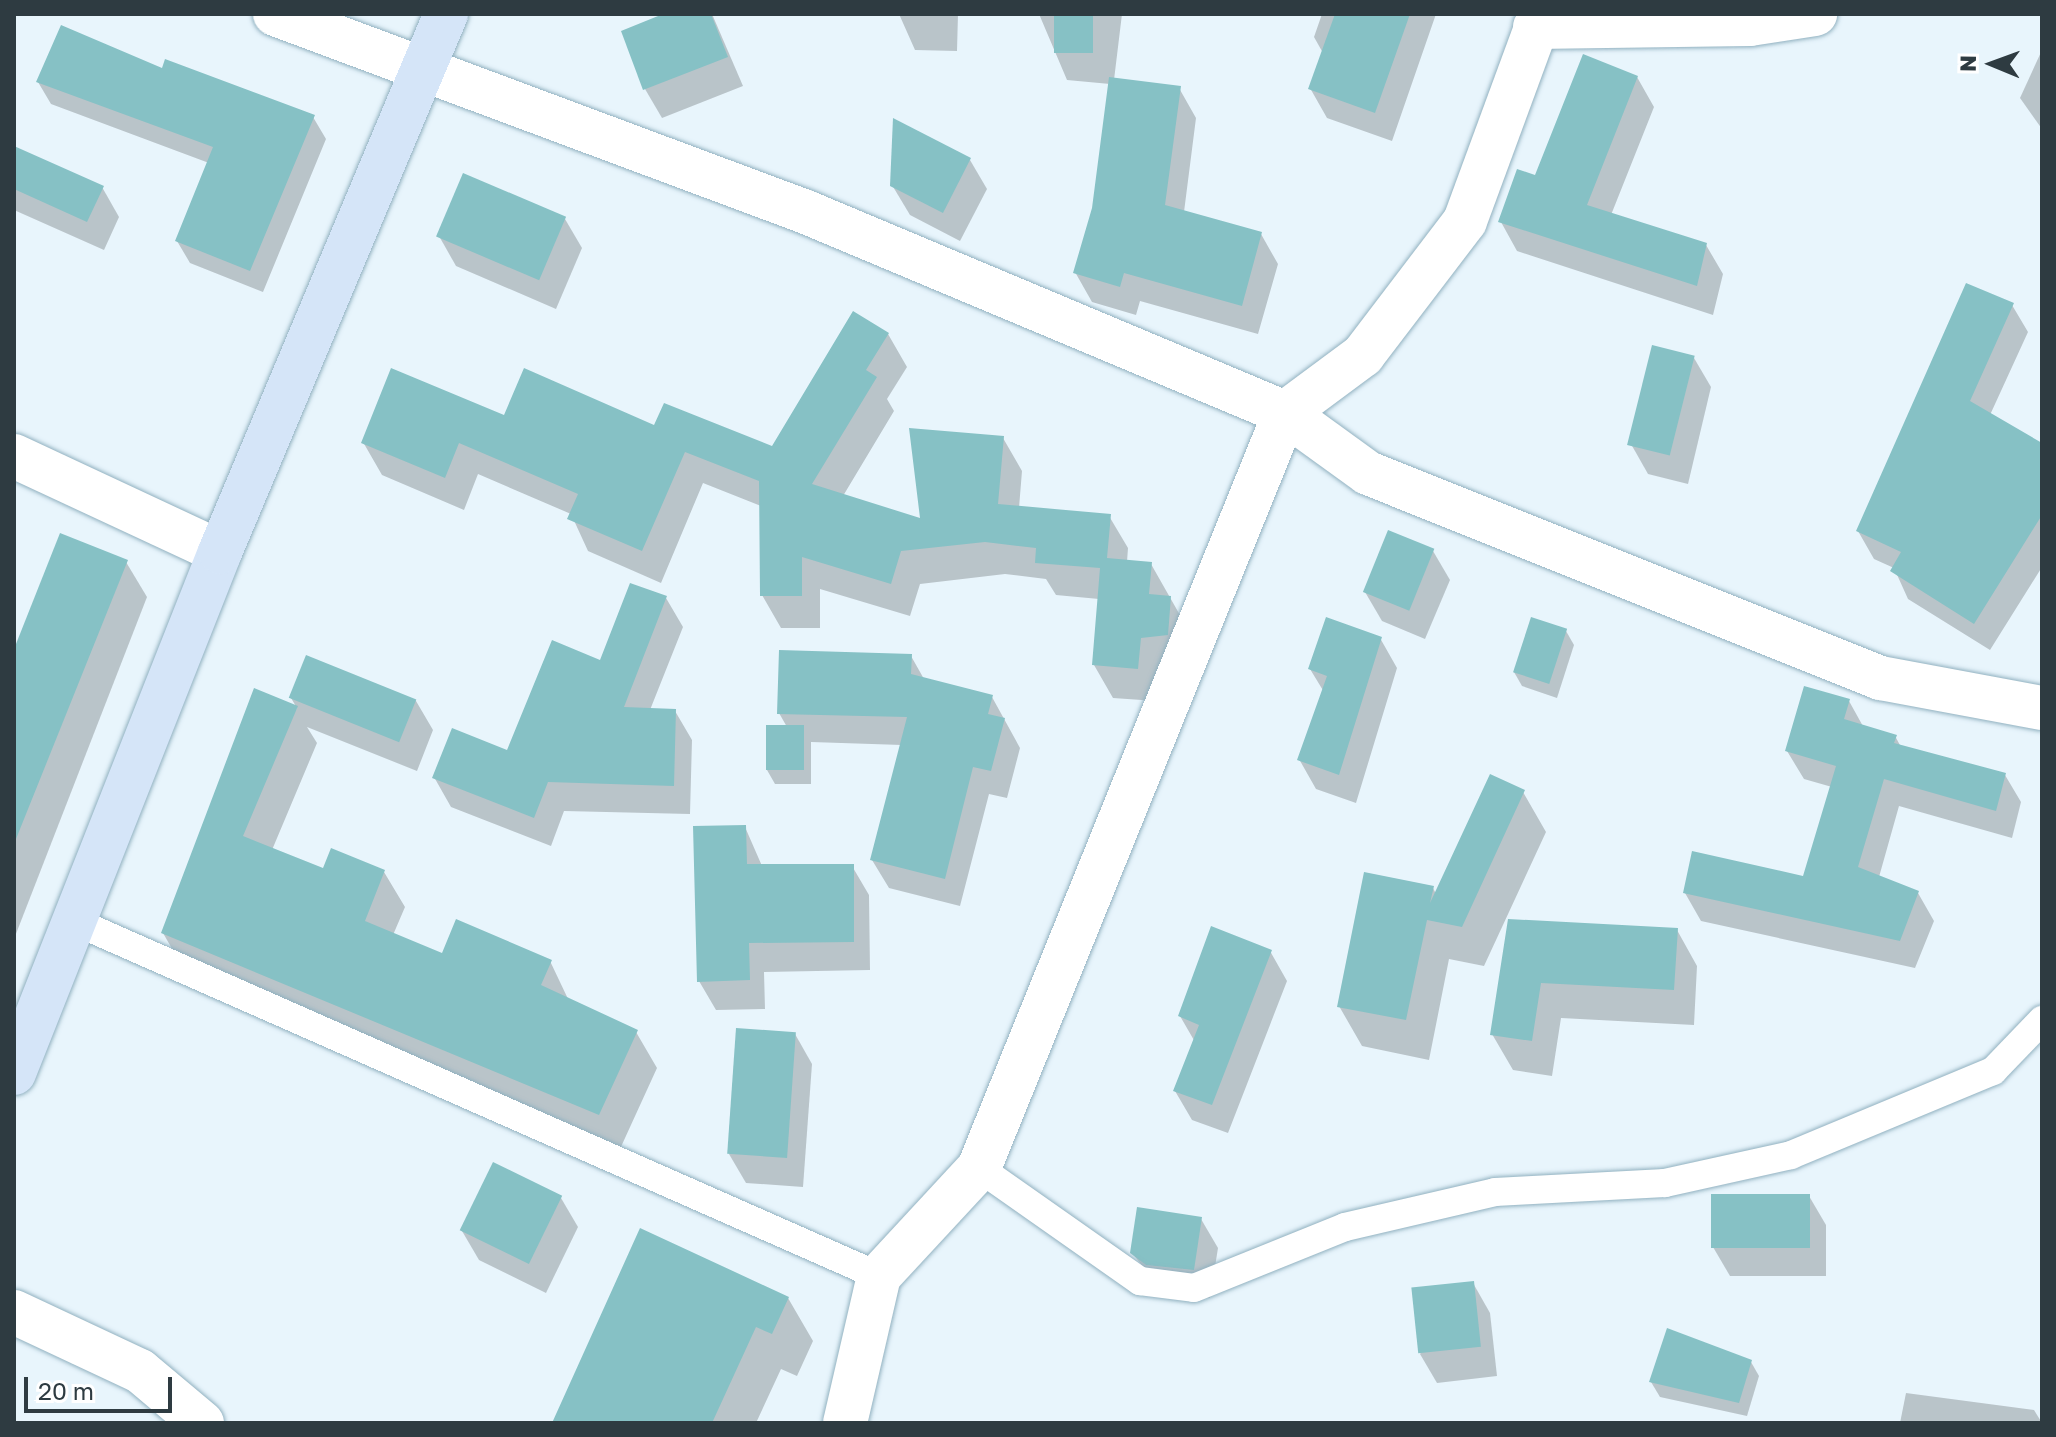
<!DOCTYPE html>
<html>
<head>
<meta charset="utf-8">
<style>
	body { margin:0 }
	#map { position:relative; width:2056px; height:1437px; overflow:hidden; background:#e8f5fc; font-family:"Golos Text",sans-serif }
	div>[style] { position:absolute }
	.shadow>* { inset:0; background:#0003 }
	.building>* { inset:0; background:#86c1c5; transform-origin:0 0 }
	.roads { filter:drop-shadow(0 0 2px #91b1c0) drop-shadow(0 0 2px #91b1c0) }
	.lane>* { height:28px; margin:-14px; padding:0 14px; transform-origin:14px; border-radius:14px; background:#fff }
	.street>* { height:44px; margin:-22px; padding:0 22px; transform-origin:22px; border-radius:22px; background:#fff }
	.primary>* { height:44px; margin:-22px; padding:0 22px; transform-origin:22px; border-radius:22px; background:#d5e5f8 }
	span { translate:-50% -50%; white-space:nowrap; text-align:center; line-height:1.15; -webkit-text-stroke:8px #fff; paint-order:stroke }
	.frame { position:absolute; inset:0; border:16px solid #2e3b41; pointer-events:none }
	.north { position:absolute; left:1952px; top:24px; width:80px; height:80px; -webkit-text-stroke:6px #fff; paint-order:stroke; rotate:271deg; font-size:22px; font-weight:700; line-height:32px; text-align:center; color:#2e3b41 }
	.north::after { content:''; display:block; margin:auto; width:28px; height:36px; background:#2e3b41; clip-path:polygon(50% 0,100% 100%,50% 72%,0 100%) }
	.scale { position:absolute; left:24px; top:1377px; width:148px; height:36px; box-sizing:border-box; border:4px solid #2e3b41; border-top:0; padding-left:10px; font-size:24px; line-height:28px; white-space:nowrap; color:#2e3b41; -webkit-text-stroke:6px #fff; paint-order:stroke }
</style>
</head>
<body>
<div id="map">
	<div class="shadow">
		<div style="clip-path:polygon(669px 14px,712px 14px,743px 86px,662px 118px,645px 89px)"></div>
		<div style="clip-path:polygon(899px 14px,998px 14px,958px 14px,957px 51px,915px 50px)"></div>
		<div style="clip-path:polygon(1039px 14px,1122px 14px,1114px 80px,1179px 88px,1196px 118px,1184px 212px,1261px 234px,1278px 264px,1258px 334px,1140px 301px,1136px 315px,1092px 302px,1075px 272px,1094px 209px,1110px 84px,1067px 80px)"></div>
		<div style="clip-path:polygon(1322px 14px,1436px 14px,1392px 141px,1327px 118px,1310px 88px,1323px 53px,1314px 37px)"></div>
		<div style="clip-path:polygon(2042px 50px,2042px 129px,2020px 98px)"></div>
		<div style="clip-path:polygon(163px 70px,313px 117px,326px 139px,263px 292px,190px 263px,177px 241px,209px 163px,51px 104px,38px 82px)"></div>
		<div style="clip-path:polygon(1637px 77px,1654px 107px,1611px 215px,1706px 245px,1723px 274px,1713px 315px,1517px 251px,1501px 222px)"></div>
		<div style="clip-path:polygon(14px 148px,102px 187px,119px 217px,104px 250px,14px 210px)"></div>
		<div style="clip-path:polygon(970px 160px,987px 189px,960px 241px,910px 215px,892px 185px)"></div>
		<div style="clip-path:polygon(565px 219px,582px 248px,556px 309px,456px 266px,439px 236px)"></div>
		<div style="clip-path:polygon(2012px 305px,2028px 332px,1990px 415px,2042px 445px,2042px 567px,1990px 650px,1908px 599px,1894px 568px,1874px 559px,1858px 531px)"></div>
		<div style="clip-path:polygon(888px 334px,907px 367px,887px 399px,894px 411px,843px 496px,922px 521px,1003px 438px,1022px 471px,1019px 508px,1109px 516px,1128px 548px,1127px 562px,1151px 564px,1189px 631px,1156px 701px,1113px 698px,1094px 665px,1099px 599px,1056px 595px,1046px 579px,1005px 574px,920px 584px,910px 616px,820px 589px,820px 628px,781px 628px,762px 595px,761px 506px,703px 483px,661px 583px,588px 551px,571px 514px,478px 474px,464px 510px,382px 475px,363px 442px,505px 417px,655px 428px,773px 448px)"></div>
		<div style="clip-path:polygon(1694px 358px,1711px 387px,1688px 484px,1648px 474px,1631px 444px)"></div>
		<div style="clip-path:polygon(61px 536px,126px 562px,147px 597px,14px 939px,14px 654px)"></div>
		<div style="clip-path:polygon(1433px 551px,1450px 580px,1425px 639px,1382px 621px,1365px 592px)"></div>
		<div style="clip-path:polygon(666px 598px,683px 627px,650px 710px,675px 711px,692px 740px,690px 814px,564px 811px,551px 846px,451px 807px,434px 777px,508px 752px)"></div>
		<div style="clip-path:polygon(1566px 631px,1574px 645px,1557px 698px,1522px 686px,1514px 672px)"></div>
		<div style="clip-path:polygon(1380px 638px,1397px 668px,1356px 803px,1316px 789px,1299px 759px,1324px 692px,1310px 669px)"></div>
		<div style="clip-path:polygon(911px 656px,924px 679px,992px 697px,1020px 748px,1007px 798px,989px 794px,960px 906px,889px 888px,872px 860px,902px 745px,811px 742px,811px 784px,775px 784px,767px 770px,787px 727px,779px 713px)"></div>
		<div style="clip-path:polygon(291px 698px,416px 701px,433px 730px,417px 771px,307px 727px,317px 743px,272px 850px,324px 870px,384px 872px,405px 907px,393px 935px,444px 956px,550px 961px,569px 1001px,636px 1032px,657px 1068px,620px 1149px,183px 968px,163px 933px,297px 708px)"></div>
		<div style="clip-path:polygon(1849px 701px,1864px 728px,1895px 736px,1901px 747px,2005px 775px,2021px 802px,2012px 838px,1899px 806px,1879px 877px,1918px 893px,1934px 921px,1915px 968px,1701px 921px,1685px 893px,1804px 879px,1832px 787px,1804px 779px,1787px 751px)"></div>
		<div style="clip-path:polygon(1523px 792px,1546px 832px,1484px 966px,1449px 959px,1429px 1060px,1362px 1046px,1339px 1006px,1433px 888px,1436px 894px)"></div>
		<div style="clip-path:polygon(745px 827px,762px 866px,852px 866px,869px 895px,870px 970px,764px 972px,765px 1009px,716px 1010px,699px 981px)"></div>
		<div style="clip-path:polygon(1510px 921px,1677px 930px,1697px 966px,1694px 1025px,1561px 1018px,1552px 1076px,1513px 1070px,1492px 1034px)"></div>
		<div style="clip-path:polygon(1270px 951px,1287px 981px,1228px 1133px,1192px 1120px,1175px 1091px,1195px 1042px,1180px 1016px)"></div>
		<div style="clip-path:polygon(795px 1034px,812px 1064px,803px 1187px,746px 1183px,729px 1154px)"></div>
		<div style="clip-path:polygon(1809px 1196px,1826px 1225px,1826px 1276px,1730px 1276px,1713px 1247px)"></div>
		<div style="clip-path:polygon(561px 1198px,578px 1227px,546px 1293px,479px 1260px,462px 1231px)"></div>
		<div style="clip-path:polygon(1201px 1219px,1218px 1248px,1210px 1298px,1165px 1294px,1132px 1253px)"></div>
		<div style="clip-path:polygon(1473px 1283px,1490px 1313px,1497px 1376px,1437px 1383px,1420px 1354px)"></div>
		<div style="clip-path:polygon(788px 1298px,813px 1341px,797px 1376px,781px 1369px,756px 1423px,554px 1423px)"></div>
		<div style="clip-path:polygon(1751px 1362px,1759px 1376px,1747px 1416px,1660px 1397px,1651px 1382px)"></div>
		<div style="clip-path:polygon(1906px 1393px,2034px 1410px,2042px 1423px,1900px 1423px)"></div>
	</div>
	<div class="building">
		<div style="clip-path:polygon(663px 14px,711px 14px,728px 57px,643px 90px,621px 31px)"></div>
		<div style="left:1054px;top:14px;width:39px;height:39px"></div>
		<div style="clip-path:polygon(1335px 14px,1410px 14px,1375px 113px,1308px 89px)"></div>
		<div style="clip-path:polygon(61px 25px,162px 68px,165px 59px,315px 115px,250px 271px,175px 241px,213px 147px,36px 82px)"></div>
		<div style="clip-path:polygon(1583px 54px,1638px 76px,1587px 205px,1707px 243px,1697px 286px,1498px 222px,1517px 169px,1535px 175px)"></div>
		<div style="clip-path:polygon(1109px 77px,1181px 86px,1165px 205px,1262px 232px,1242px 306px,1124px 273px,1120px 287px,1073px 273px,1092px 208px)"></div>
		<div style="clip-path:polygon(893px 118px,971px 158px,943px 213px,890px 186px)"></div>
		<div style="clip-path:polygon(14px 146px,104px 186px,87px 222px,14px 189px)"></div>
		<div style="left:463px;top:173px;width:112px;height:69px;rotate:23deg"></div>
		<div style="clip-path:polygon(1966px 283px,2014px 303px,1970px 401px,2042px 443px,2042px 515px,1974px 624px,1890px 571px,1901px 552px,1856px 531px)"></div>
		<div style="clip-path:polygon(853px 311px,889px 333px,866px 370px,877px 377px,812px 484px,920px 518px,909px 428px,1004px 436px,998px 504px,1111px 514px,1107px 558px,1152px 562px,1149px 594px,1171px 596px,1168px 635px,1141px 638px,1138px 669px,1092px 665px,1100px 568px,1035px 563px,1036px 548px,985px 542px,901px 551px,891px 584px,802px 557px,802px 596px,760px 596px,759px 481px,685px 452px,642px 551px,567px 519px,578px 494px,459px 443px,445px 478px,361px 443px,391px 368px,504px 415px,524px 368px,654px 425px,664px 403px,772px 446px)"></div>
		<div style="left:1652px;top:345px;width:44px;height:103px;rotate:14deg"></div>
		<div style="left:1388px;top:530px;width:50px;height:67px;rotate:22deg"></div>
		<div style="clip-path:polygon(60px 533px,128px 560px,16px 839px,14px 649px)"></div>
		<div style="clip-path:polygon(630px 583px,667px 596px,624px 707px,676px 709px,674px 786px,548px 782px,534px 818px,432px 778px,452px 728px,507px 750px,552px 640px,600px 660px)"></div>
		<div style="clip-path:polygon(1326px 617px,1382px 637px,1339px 775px,1297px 760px,1327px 676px,1308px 669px)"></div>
		<div style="left:1531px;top:617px;width:38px;height:58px;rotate:18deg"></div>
		<div style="clip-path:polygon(779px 650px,912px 654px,911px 674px,993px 695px,988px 714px,1005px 718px,991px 771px,973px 767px,945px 879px,870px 860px,907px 717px,777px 714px)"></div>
		<div style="left:306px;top:655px;width:119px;height:46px;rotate:22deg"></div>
		<div style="clip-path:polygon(1804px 686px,1850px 699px,1844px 719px,1897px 735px,1894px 743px,2006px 773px,1996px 811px,1884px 779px,1858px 867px,1919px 891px,1900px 941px,1683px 893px,1692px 851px,1803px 876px,1836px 766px,1785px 751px)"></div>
		<div style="clip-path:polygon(254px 688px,298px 706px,243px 836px,323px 868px,331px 848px,385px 870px,365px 921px,442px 953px,456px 919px,552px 960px,541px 985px,638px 1030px,599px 1115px,161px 933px)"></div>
		<div style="left:766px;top:725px;width:38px;height:45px"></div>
		<div style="clip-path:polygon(1490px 774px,1525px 790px,1462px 927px,1427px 920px,1406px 1020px,1337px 1007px,1364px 872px,1434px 886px,1430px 903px)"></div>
		<div style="clip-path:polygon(746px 825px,747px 864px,854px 864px,854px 942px,749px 943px,750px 980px,697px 982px,693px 826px)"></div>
		<div style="clip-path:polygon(1508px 919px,1678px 928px,1674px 990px,1541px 983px,1532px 1041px,1490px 1035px)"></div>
		<div style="clip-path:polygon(1211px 926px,1272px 950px,1212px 1105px,1173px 1091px,1199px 1025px,1178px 1016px)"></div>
		<div style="left:736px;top:1028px;width:60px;height:126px;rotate:4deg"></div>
		<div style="left:493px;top:1162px;width:77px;height:76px;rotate:26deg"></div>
		<div style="left:1711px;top:1194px;width:99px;height:54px"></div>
		<div style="clip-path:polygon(1137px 1207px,1202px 1217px,1194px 1270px,1146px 1265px,1130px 1253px)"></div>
		<div style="clip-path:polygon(640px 1228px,789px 1297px,772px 1334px,756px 1327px,712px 1423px,552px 1423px)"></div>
		<div style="left:1474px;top:1281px;width:66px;height:63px;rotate:84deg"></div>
		<div style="clip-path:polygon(1667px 1328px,1752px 1360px,1739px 1403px,1649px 1382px)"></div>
	</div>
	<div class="roads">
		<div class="lane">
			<div style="left:74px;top:921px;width:880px;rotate:23.8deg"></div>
			<div style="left:979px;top:1168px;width:197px;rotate:35.1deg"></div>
			<div style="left:1140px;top:1281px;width:54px;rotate:7.4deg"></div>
			<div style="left:1194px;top:1288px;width:163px;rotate:-22deg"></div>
			<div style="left:1345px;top:1227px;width:154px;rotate:-13.1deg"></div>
			<div style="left:1495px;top:1192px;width:170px;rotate:-3deg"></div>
			<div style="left:1665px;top:1183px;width:129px;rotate:-12.5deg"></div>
			<div style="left:1791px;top:1155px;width:219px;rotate:-22.6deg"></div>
			<div style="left:1993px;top:1071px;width:71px;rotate:-46.1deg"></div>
		</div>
		<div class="street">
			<div style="left:275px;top:14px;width:567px;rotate:20.45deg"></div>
			<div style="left:806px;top:212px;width:519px;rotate:22.76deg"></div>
			<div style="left:1285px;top:413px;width:102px;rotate:35.9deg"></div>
			<div style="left:1368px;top:473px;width:552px;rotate:21.82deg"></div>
			<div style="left:1880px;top:678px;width:165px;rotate:10.5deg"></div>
			<div style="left:1535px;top:27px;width:215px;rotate:-0.8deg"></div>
			<div style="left:1750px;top:24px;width:66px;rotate:-8.7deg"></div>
			<div style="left:14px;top:456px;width:227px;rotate:25deg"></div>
			<div style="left:14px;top:1312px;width:139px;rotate:25.1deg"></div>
			<div style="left:140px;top:1371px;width:81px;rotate:40deg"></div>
			<div style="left:845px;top:1423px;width:151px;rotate:-77deg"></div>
			<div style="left:879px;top:1276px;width:147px;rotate:-47.2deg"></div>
			<div style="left:979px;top:1168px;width:815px;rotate:-67.94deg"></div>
			<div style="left:1285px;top:413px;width:97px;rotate:-36.6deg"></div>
			<div style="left:1363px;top:355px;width:168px;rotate:-52.7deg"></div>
			<div style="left:1465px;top:221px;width:221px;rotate:-69.8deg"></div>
		</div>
		<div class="primary">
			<div style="left:14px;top:1073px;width:560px;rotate:-68.43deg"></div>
			<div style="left:220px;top:552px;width:584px;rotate:-67.21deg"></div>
		</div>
	</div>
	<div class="frame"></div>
	<div class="north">N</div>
	<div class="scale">20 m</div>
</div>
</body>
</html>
